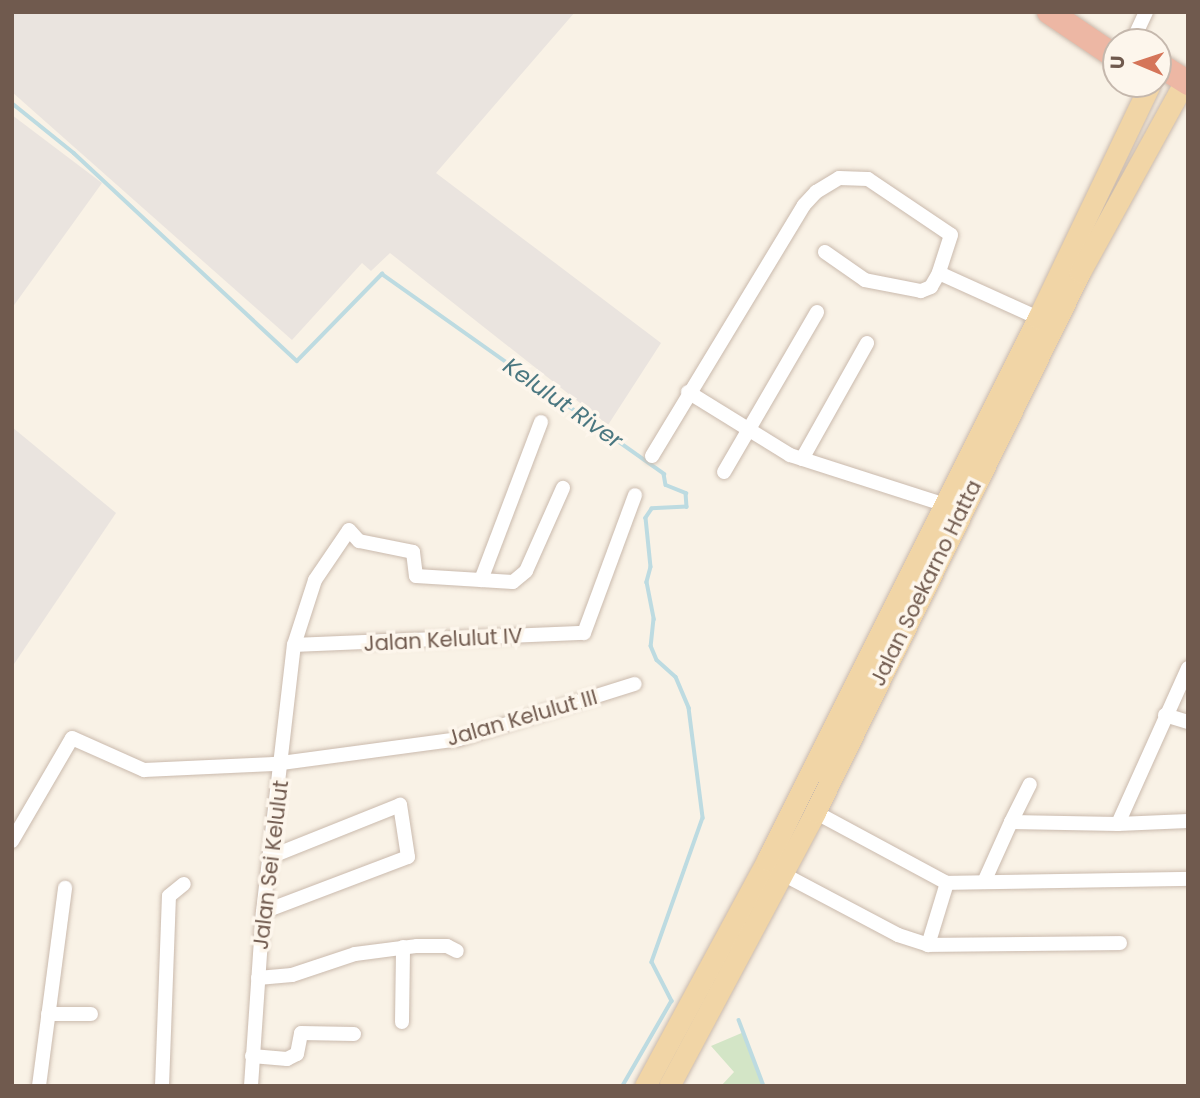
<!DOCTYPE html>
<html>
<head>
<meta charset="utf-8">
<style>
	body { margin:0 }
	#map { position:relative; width:1200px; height:1098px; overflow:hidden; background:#f9f2e6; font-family:Poppins,sans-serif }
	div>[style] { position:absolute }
	.industrial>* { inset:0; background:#eae4df }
	.green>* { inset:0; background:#d3e5c6 }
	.stream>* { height:3.5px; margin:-1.75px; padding:0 1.75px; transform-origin:1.75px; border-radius:1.75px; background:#bddbe1 }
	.roads { filter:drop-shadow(0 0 2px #cabaad) drop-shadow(0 0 2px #cabaad) }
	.street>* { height:14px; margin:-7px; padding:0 7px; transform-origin:7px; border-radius:7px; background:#fff }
	.primary>* { height:21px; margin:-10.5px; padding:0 10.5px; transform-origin:10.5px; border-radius:10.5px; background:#f1d5a6 }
	.highway>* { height:24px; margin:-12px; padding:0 12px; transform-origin:12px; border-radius:12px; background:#edb7a4 }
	span { translate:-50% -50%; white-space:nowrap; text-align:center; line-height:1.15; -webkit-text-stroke:7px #fdf6ec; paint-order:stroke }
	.street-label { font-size:21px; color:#705a4e }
	.water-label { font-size:23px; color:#4a7780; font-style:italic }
	.frame { position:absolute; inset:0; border:14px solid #705a4e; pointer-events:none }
	.north { position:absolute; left:1102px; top:28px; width:70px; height:70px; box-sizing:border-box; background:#fdf6ec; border:2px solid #c5b8ad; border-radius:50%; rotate:272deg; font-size:19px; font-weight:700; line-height:28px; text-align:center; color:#705a4e }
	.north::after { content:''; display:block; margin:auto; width:24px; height:32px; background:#d57559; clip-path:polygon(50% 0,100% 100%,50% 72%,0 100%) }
</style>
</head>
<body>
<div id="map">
	<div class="industrial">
		<div style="clip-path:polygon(12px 12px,575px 12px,436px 173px,661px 343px,608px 425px,390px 253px,371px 271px,362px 263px,292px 340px,12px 92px)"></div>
		<div style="clip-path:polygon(12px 115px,102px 183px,12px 308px)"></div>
		<div style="clip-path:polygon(12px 427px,116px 513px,12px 667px)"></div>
	</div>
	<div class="green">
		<div style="clip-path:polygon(744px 1032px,764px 1086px,721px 1086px,734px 1072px,711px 1046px)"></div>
	</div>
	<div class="stream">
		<div style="left:12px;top:103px;width:80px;rotate:38.9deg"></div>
		<div style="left:74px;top:153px;width:305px;rotate:43deg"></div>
		<div style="left:297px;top:361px;width:122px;rotate:-45.7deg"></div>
		<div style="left:382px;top:274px;width:346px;rotate:35.3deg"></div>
		<div style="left:664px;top:474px;width:11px;rotate:80deg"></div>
		<div style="left:666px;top:485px;width:22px;rotate:22deg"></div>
		<div style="left:686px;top:493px;width:14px;rotate:86deg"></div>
		<div style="left:687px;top:507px;width:35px;rotate:177deg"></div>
		<div style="left:652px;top:509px;width:11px;rotate:124deg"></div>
		<div style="left:646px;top:518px;width:49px;rotate:84.2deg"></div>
		<div style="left:651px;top:567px;width:16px;rotate:105deg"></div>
		<div style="left:647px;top:582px;width:38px;rotate:79deg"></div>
		<div style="left:654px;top:619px;width:27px;rotate:96deg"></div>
		<div style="left:651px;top:646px;width:15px;rotate:67deg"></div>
		<div style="left:657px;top:660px;width:25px;rotate:42deg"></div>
		<div style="left:676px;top:677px;width:34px;rotate:67deg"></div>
		<div style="left:689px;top:708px;width:111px;rotate:82.7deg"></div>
		<div style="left:703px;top:818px;width:153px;rotate:109.5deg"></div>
		<div style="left:652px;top:962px;width:44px;rotate:62.9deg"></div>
		<div style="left:672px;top:1001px;width:98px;rotate:120deg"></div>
		<div style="left:739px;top:1020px;width:71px;rotate:69.3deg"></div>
	</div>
	<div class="roads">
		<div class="street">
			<div style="left:1132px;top:42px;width:33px;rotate:-65deg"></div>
			<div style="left:939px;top:273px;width:109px;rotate:24.4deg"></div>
			<div style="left:688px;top:392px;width:120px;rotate:31.7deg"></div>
			<div style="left:790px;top:455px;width:161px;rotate:17.8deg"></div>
			<div style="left:652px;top:456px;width:293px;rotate:-58.8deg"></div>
			<div style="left:804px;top:205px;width:18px;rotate:-47deg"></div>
			<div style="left:816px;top:192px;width:27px;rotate:-31deg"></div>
			<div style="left:839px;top:178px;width:29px;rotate:2deg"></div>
			<div style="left:868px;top:179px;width:100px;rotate:34deg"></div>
			<div style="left:951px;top:235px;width:40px;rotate:108deg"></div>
			<div style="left:939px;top:273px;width:16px;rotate:120deg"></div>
			<div style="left:931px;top:287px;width:11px;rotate:158deg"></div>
			<div style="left:921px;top:291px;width:57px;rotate:-168.9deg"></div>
			<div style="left:865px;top:280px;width:49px;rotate:-145deg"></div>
			<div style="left:802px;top:459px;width:133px;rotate:-60.7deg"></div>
			<div style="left:724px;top:472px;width:185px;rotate:-59.8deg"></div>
			<div style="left:481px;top:580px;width:169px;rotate:-69.2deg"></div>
			<div style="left:294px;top:645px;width:290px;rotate:-2.4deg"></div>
			<div style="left:584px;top:633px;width:147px;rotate:-69.7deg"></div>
			<div style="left:1188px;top:668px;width:171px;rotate:114.2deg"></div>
			<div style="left:1118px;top:824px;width:70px;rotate:-2.5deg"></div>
			<div style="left:1165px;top:715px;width:24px;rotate:17deg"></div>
			<div style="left:815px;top:812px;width:150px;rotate:28.3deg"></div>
			<div style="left:947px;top:883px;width:241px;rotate:-1deg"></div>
			<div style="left:1011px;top:822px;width:42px;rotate:-63.4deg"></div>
			<div style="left:12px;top:841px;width:119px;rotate:-59.8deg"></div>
			<div style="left:72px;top:738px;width:79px;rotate:24deg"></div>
			<div style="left:144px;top:770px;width:130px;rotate:-2.6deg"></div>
			<div style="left:274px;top:764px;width:187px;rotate:-7.7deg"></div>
			<div style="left:459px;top:739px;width:184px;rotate:-17.4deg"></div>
			<div style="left:781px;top:873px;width:132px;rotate:27.9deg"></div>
			<div style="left:898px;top:935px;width:32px;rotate:18deg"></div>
			<div style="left:928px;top:945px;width:192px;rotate:-0.6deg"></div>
			<div style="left:984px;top:882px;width:66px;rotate:-65.8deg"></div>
			<div style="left:1011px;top:822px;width:107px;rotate:1.1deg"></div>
			<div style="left:263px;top:912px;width:155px;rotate:-20.8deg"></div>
			<div style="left:408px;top:857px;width:53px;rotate:-98.7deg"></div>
			<div style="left:400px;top:805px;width:140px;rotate:158.2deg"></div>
			<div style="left:928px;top:945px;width:65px;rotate:-73deg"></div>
			<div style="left:258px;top:978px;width:34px;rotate:-5deg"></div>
			<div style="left:292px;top:975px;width:66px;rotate:-18.4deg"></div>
			<div style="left:355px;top:954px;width:63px;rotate:-7.4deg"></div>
			<div style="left:417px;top:946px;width:30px"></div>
			<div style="left:447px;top:946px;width:11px;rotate:27deg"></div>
			<div style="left:48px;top:1014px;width:43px"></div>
			<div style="left:402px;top:1022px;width:75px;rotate:-89.2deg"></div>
			<div style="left:252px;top:1056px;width:35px;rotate:5deg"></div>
			<div style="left:287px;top:1059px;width:11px;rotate:-27deg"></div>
			<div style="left:297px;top:1054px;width:21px;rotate:-79deg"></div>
			<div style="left:301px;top:1033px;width:53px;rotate:1.1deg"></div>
			<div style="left:39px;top:1086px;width:200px;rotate:-82.5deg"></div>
			<div style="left:162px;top:1086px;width:190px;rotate:-87.9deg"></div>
			<div style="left:169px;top:896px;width:19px;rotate:-39deg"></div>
			<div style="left:251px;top:1086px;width:174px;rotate:-86.1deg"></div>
			<div style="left:263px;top:912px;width:269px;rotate:-83.4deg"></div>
			<div style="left:294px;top:645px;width:68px;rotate:-72.1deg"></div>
			<div style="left:315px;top:580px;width:60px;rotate:-55.8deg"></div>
			<div style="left:349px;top:530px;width:15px;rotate:48deg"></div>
			<div style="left:359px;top:541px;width:55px;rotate:11.5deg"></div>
			<div style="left:413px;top:552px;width:24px;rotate:83deg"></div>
			<div style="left:416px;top:576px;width:97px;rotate:3.5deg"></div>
			<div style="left:513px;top:582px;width:17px;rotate:-40deg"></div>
			<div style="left:526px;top:571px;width:91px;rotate:-66deg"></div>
		</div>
		<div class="primary">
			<div style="left:645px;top:1086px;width:257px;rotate:-61.6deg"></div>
			<div style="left:767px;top:860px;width:606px;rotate:-63.43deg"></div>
			<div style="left:1038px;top:318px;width:259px;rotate:-64.4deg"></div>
			<div style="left:669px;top:1086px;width:310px;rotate:-61.9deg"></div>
			<div style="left:815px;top:812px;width:602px;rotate:-63.86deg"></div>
			<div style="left:1080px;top:272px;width:218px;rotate:-61.2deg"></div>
		</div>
		<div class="highway">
			<div style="left:1049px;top:12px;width:81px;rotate:33.9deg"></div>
			<div style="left:1158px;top:64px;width:36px;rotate:32deg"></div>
		</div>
	</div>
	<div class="street-label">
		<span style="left:926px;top:583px;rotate:-64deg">Jalan Soekarno Hatta</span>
		<span style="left:443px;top:640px;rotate:-3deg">Jalan Kelulut IV</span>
		<span style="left:522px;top:718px;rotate:-16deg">Jalan Kelulut III</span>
		<span style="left:271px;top:865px;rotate:-83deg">Jalan Sei Kelulut</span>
	</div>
	<div class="water-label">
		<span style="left:563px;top:403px;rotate:35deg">Kelulut River</span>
	</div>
	<div class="frame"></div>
	<div class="north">U</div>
</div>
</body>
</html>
